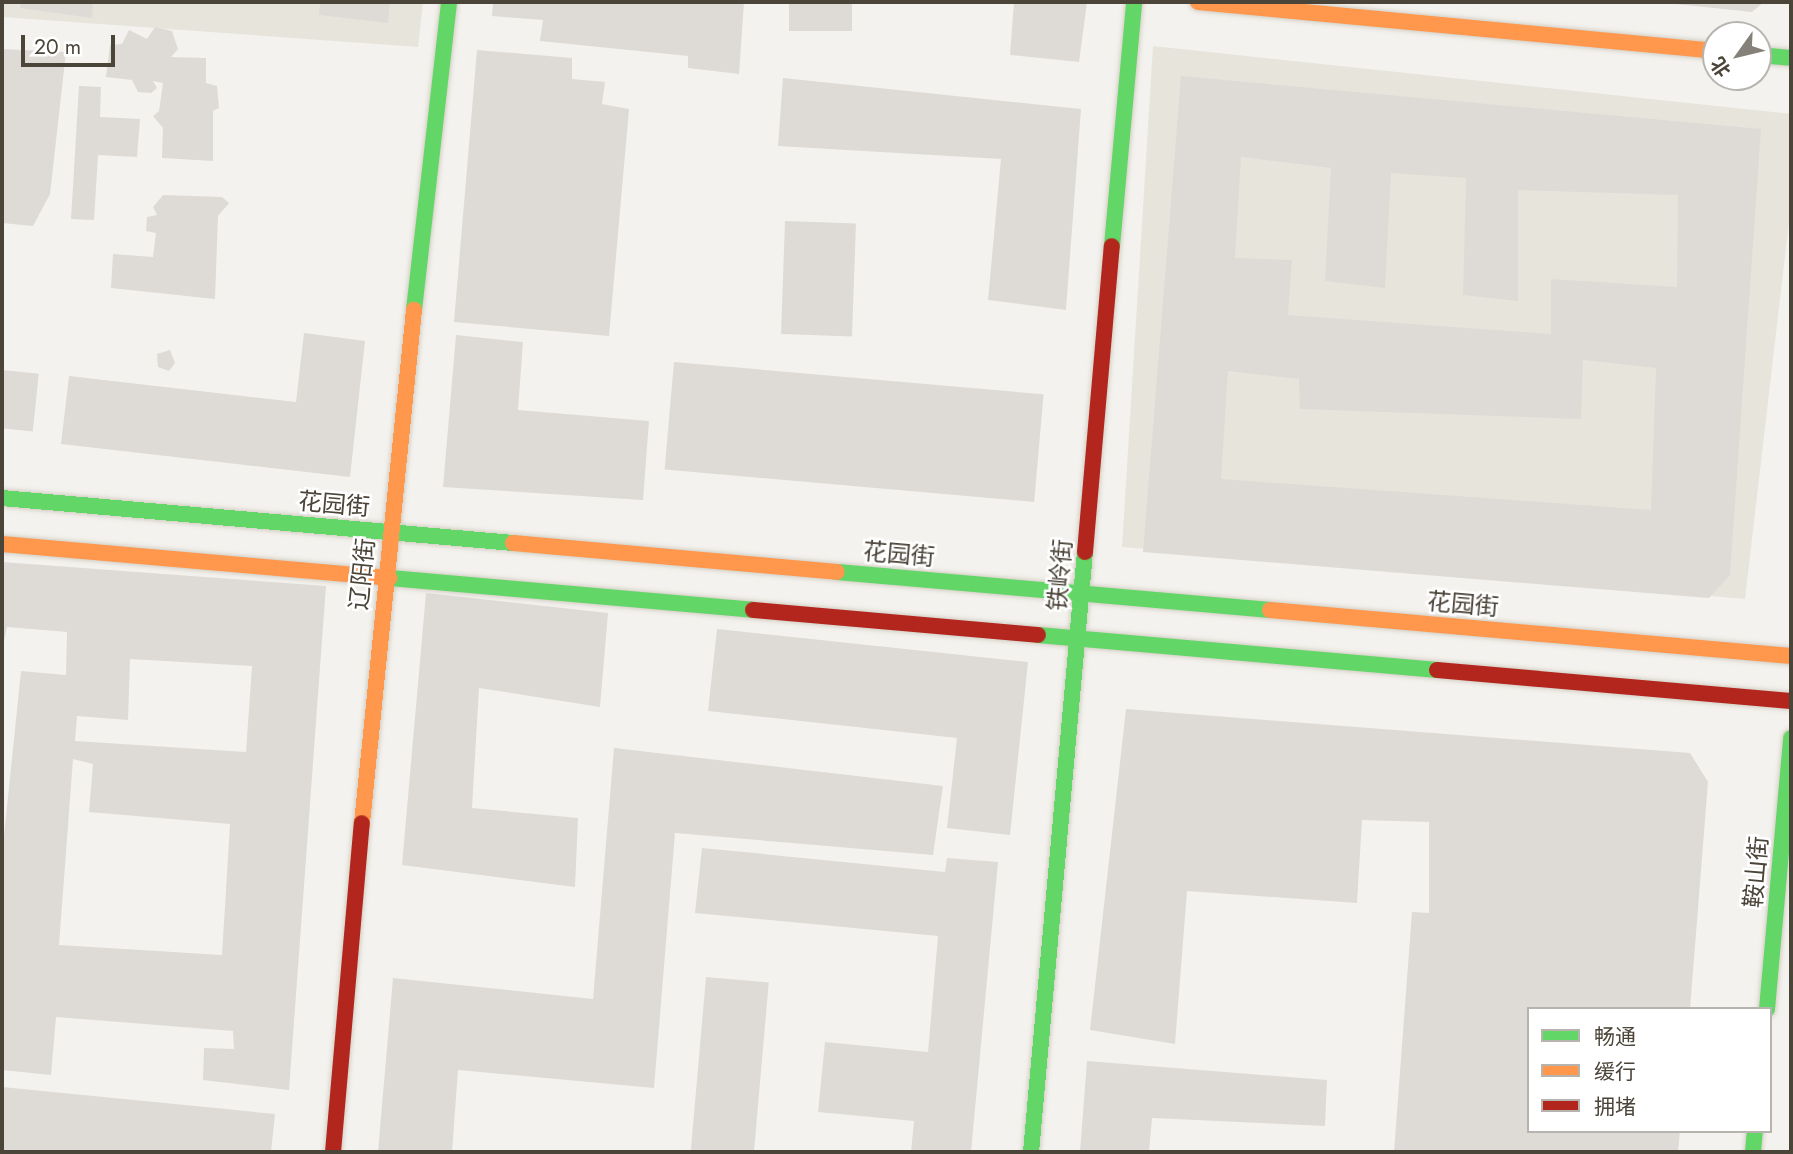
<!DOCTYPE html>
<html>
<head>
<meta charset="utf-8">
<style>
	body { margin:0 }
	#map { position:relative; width:1793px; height:1154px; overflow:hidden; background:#f4f2ee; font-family:Jost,"Noto Sans SC",sans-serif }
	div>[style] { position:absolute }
	.residential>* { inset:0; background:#e7e4dc }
	.building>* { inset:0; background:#dedbd6; transform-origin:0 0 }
	.roads { filter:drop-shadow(0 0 2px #d3cfc5) drop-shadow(0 0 2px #d3cfc5) }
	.fast>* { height:16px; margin:-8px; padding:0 8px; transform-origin:8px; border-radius:8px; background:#63d668 }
	.slow>* { height:16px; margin:-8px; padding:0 8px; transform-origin:8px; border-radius:8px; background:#ff974d }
	.jam>* { height:16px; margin:-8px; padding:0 8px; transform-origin:8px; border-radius:8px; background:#b3261e }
	span { translate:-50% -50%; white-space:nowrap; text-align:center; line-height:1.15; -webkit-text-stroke:5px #fff; paint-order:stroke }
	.street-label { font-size:24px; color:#4b4439 }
	.frame { position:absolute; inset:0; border:4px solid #4b4439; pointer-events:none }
	.legend { position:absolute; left:1527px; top:1007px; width:245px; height:126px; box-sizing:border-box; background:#fff; border:2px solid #b7b4b0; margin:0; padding:9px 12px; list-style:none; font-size:21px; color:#4b4439 }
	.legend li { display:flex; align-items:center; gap:14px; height:35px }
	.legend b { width:35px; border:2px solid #b7b4b0 }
	.north { position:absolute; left:1702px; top:21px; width:70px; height:70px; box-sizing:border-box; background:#fff; border:2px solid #b7b4b0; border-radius:50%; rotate:236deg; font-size:19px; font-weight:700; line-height:28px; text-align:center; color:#4b4439 }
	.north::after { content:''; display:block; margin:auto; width:24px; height:32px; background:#868178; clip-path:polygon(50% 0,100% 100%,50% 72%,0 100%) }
	.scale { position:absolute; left:21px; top:35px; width:94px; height:32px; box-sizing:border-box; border:4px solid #4b4439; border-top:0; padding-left:9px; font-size:21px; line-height:24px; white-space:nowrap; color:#4b4439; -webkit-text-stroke:5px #fff; paint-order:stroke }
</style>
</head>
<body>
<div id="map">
	<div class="residential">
		<div style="clip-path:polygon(2px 2px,423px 2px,418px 47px,2px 17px)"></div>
		<div style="clip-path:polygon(1153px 46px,1791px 114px,1791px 205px,1745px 599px,1122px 547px)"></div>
	</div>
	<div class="building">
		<div style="clip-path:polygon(21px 2px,93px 2px,92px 18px,20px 8px)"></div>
		<div style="clip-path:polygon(320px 2px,390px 2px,388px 23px,319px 15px)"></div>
		<div style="clip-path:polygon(493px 2px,744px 2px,739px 74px,688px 68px,688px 56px,540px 41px,543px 20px,492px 16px)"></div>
		<div style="left:789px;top:2px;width:63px;height:29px"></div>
		<div style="clip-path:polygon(1014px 2px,1087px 2px,1079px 62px,1010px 55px)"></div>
		<div style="clip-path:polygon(1657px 2px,1764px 2px,1752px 12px)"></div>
		<div style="clip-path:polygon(155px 27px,172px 31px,178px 49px,171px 57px,206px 58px,206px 83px,217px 86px,219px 108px,213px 111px,213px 161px,162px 158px,163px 128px,153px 116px,159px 111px,163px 83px,153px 81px,157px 88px,151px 93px,138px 92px,132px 80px,106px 77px,110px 45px,122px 44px,129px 30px,147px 39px)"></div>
		<div style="clip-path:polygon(2px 49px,66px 52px,50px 194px,33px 226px,2px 223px)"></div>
		<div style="clip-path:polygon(477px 50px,572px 58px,572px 79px,605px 82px,602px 104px,629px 109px,609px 336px,454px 322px)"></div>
		<div style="clip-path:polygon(evenodd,1181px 76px,1761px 129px,1730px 575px,1709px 598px,1143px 552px,1181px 76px,1241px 157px,1331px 168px,1325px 281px,1385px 288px,1391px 173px,1466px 178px,1463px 295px,1518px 301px,1518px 190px,1678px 195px,1677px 287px,1551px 279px,1551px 334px,1288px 315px,1292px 260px,1235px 258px,1241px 157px,1181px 76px,1583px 360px,1656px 368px,1651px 510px,1221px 479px,1228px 371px,1299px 379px,1300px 409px,1581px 419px,1583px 360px)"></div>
		<div style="clip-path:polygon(783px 78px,1081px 109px,1066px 310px,988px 300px,1001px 159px,778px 146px)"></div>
		<div style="clip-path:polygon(79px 86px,101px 87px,100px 117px,140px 119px,137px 157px,98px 155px,94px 220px,71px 219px)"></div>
		<div style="clip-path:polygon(163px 195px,222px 197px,229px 203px,218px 216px,215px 299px,111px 288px,113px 254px,153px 257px,156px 233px,146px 231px,147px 217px,157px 215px,153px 207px)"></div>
		<div style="left:785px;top:221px;width:71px;height:113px;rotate:2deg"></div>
		<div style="clip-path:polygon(304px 333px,365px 341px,350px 477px,61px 444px,69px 376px,296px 402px)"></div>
		<div style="clip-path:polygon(456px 335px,523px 342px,518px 410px,649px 421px,643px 500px,443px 487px)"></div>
		<div style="clip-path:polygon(170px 350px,175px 363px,169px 371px,158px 367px,157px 354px)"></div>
		<div style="left:674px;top:362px;width:371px;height:108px;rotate:5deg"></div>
		<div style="left:2px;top:370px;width:37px;height:58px;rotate:6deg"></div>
		<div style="clip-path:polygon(evenodd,2px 562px,326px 586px,289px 1090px,203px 1080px,204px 1048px,234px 1049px,233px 1031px,56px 1017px,51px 1075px,2px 1070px,2px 855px,21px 671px,66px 675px,67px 632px,7px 627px,2px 650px,2px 562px,130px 659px,252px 666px,246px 752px,75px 741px,77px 716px,128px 720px,130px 659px,2px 562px,73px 759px,93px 764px,89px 812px,230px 824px,222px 955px,59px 945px,73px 759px)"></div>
		<div style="clip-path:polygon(426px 593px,608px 613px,600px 707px,479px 688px,472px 808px,578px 818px,575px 887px,402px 865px)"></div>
		<div style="clip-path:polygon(717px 629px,1028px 662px,1010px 835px,947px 828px,957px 738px,708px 711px)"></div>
		<div style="clip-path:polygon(1126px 709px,1690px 753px,1708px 782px,1690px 1009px,1529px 1009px,1529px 1131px,1680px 1131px,1678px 1152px,1394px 1152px,1412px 912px,1429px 913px,1429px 822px,1362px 820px,1357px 903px,1187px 891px,1175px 1044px,1090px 1030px)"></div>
		<div style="clip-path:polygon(614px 748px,943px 786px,933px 855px,675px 833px,654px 1088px,458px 1070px,452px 1152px,378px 1152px,393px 978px,593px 999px)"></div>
		<div style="clip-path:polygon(702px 848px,945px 872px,947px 858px,998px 862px,971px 1152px,911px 1152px,914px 1121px,818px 1112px,825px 1042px,928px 1052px,938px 936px,695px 913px)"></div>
		<div style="left:706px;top:977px;width:63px;height:176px;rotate:5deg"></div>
		<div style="clip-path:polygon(1087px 1061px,1327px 1080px,1325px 1126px,1152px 1118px,1149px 1152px,1080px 1152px)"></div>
		<div style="clip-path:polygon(2px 1087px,275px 1114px,271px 1152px,2px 1152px)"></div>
	</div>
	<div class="roads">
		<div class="fast">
			<div style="left:1758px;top:55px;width:33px;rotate:5deg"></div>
			<div style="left:1112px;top:246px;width:245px;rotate:-84.8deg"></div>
			<div style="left:414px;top:310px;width:310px;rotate:-83.5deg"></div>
			<div style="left:2px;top:498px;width:513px;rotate:5.03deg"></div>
			<div style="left:837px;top:572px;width:435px;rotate:5deg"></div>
			<div style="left:390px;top:578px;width:364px;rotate:5deg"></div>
			<div style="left:1038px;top:635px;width:401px;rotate:5deg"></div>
			<div style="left:1767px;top:1009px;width:272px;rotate:-84.9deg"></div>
			<div style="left:1031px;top:1152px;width:602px;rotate:-84.86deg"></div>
			<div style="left:1753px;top:1152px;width:21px;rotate:-85deg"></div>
		</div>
		<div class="slow">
			<div style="left:1198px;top:2px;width:520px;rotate:5.4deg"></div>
			<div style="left:513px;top:543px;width:325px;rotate:5.1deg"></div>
			<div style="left:2px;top:544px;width:389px;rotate:5deg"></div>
			<div style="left:1270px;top:610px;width:523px;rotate:5.05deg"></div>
			<div style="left:362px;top:823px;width:516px;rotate:-84.21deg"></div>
		</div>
		<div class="jam">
			<div style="left:1085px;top:552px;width:307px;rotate:-85deg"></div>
			<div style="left:753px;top:610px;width:286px;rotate:5deg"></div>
			<div style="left:1437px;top:670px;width:355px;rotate:5deg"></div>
			<div style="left:333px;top:1152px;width:330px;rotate:-85deg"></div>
		</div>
	</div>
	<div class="street-label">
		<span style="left:334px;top:504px;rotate:5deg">花园街</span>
		<span style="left:899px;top:554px;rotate:5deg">花园街</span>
		<span style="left:362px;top:574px;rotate:-84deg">辽阳街</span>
		<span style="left:1060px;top:575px;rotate:-85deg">铁岭街</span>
		<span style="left:1463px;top:604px;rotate:5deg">花园街</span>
		<span style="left:1756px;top:872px;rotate:-85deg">鞍山街</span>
	</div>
	<div class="frame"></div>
	<ul class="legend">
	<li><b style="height:9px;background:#63d668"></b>畅通</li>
	<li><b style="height:9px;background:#ff974d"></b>缓行</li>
	<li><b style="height:9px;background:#b3261e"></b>拥堵</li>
	</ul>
	<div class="north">北</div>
	<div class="scale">20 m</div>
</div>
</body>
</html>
